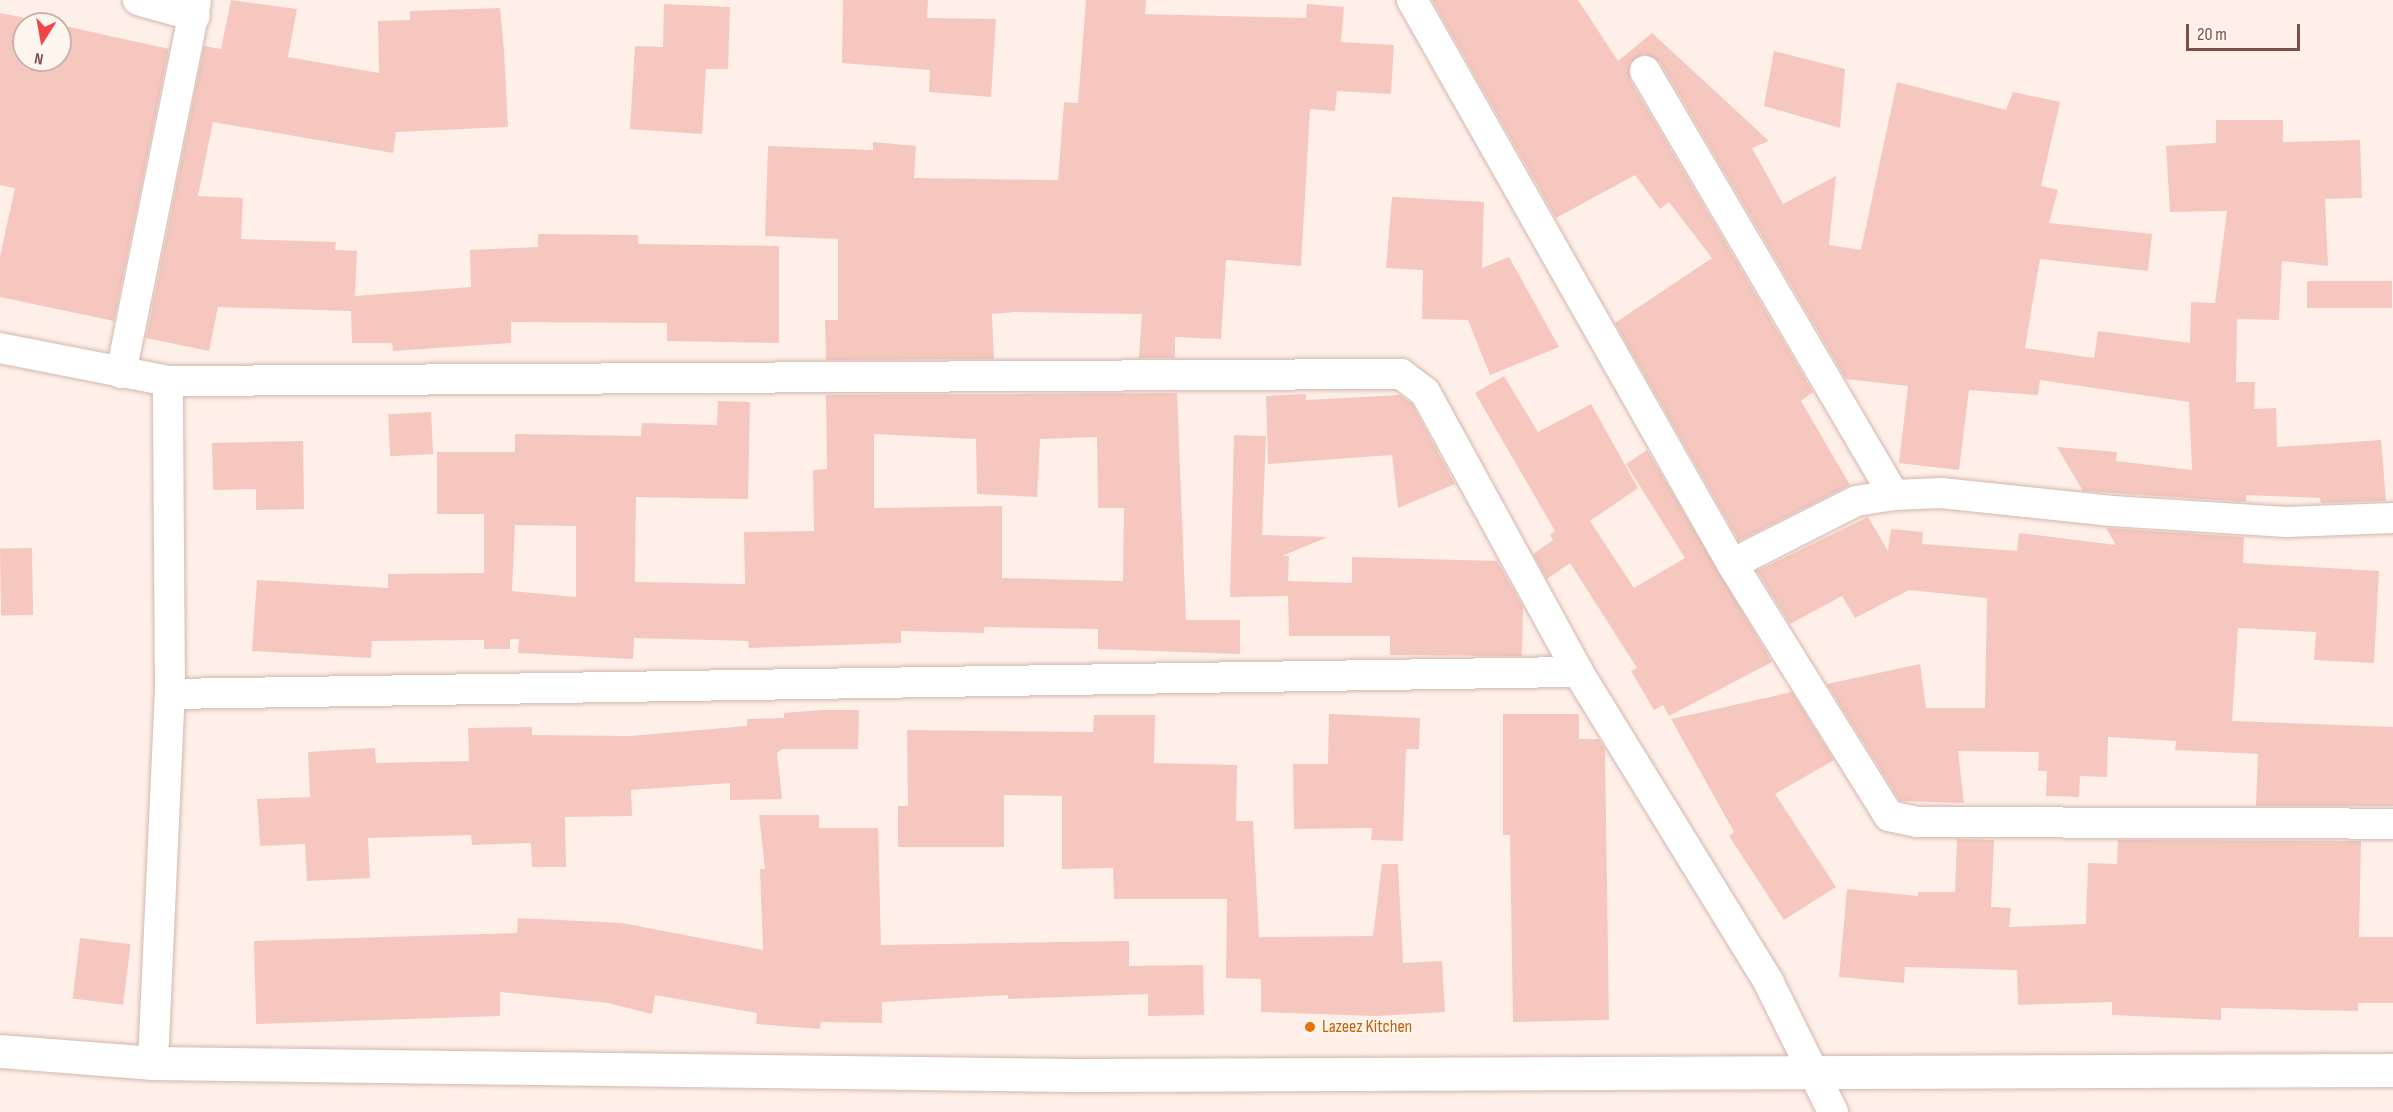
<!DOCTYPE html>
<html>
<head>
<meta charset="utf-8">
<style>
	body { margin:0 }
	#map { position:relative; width:2393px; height:1112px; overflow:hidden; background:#fef0e8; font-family:"Sofia Sans Condensed",sans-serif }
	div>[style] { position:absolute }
	.building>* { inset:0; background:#f5c7be; transform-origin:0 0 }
	.roads { filter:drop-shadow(0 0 2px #d3b7af) drop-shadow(0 0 2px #d3b7af) }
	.minor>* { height:30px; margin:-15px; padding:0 15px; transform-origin:15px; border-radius:15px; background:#fff }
	.tertiary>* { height:33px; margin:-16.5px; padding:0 16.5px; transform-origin:16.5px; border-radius:16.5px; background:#fff }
	.dots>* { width:16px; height:16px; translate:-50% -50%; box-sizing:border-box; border:3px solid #fff5ef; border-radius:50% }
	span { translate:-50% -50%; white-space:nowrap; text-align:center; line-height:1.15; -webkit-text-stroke:5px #fff5ef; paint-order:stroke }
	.food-label { font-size:18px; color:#c56008 }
	.left { translate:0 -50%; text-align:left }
	.north { position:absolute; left:12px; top:12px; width:60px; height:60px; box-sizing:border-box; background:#fff5ef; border:2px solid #cab3ad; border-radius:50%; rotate:191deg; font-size:16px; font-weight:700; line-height:24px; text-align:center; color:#7a5049 }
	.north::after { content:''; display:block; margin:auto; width:21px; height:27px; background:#ee4748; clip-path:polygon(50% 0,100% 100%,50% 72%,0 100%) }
	.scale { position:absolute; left:2186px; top:24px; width:114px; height:27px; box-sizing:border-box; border:3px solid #7a5049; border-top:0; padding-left:8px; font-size:18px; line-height:21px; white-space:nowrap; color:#7a5049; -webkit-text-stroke:4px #fff5ef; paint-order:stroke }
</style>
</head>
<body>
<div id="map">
	<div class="building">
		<div style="clip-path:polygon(231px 0,297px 9px,288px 57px,379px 73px,378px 21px,410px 20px,410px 11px,500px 8px,504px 50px,508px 127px,396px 132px,393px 153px,213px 122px,198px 196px,243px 198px,241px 239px,336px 242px,335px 250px,357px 251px,355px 296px,471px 287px,470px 250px,538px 247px,538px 234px,638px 235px,638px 244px,779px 246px,779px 343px,667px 341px,667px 323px,511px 322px,511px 343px,393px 351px,392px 343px,352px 343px,351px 311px,218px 307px,209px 351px,146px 338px,204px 46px,221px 49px)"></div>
		<div style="clip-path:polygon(843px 0,928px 0,927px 18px,996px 19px,991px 97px,929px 92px,930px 70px,842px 63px)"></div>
		<div style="clip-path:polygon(1086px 0,1146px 0,1145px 14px,1306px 18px,1307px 4px,1344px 7px,1341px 42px,1394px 45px,1391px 94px,1337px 91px,1335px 111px,1310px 109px,1301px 266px,1226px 260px,1221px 339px,1175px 337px,1175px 358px,1139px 358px,1142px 314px,1015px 312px,992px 314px,994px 359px,826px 360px,825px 320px,838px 320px,838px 239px,765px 236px,768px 146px,873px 150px,873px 142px,916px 146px,914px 178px,1058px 180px,1064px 102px,1078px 103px)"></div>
		<div style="clip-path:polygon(1432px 0,1578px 0,1618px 61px,1652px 33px,1769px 141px,1752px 148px,1783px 204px,1836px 176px,1829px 245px,1861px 250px,1897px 82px,2006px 110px,2013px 92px,2060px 102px,2041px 186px,2058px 190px,2049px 223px,2152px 234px,2148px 271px,2040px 259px,2025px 348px,2094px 358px,2098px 331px,2190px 343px,2191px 302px,2215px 303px,2227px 211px,2170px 212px,2166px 146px,2216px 143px,2216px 120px,2283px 120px,2283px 142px,2360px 140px,2362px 198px,2325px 199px,2328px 266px,2282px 261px,2279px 320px,2237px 319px,2236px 382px,2255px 382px,2254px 409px,2276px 408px,2277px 447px,2381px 440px,2386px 501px,2321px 503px,2320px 498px,2246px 495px,2246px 502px,2083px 491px,2057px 447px,2117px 452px,2116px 461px,2192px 470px,2189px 402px,2040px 380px,2038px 395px,1969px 390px,1959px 470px,1899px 463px,1908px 386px,1846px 379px,1660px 62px,1644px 54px,1630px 63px,1630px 80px,1813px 392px,1801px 401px,1850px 485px,1739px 541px,1615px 323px,1712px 258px,1669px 202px,1660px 209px,1635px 175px,1556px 218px)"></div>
		<div style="clip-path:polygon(664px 4px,730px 7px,728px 69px,706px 69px,702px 134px,630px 129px,635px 46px,663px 47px)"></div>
		<div style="clip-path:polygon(0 13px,55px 24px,24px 24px,24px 60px,60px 60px,60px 25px,169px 49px,114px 321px,0 297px,0 257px,15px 188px,0 185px)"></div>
		<div style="clip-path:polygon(1774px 51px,1845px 69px,1840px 128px,1764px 106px)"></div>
		<div style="clip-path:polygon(1392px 197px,1484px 202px,1482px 268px,1509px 257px,1559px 347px,1490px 375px,1468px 320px,1422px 319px,1423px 270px,1386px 268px)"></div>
		<div style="left:2307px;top:281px;width:85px;height:27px"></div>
		<div style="clip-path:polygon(1504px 376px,1538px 432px,1591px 404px,1638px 488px,1590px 521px,1634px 588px,1685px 558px,1626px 464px,1647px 450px,1772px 662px,1669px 716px,1663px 705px,1654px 710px,1631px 671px,1637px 668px,1570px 563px,1547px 579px,1533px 554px,1553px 540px,1550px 535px,1555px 531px,1475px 393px)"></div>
		<div style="clip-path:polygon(evenodd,1177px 393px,1186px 620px,1240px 620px,1240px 654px,1098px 649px,1098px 629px,984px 627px,984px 633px,901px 631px,901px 643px,749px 648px,748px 641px,634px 638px,633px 659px,518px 653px,519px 639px,510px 639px,510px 649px,484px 649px,484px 640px,372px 641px,371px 658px,252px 651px,257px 580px,388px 588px,388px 574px,484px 573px,484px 514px,437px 514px,437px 452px,515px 452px,515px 434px,641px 436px,642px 423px,717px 425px,718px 401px,750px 402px,748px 499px,636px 497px,635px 582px,745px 584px,744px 532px,814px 531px,813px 470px,827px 469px,826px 395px,1177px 393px,874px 434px,976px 439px,977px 494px,1037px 497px,1040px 439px,1097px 437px,1098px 508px,1124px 508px,1123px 581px,1002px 578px,1002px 506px,874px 508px,874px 434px,1177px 393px,515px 525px,576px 526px,576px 597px,512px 591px,515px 525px)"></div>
		<div style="clip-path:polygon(1306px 394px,1306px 400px,1400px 395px,1412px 404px,1455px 484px,1398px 508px,1392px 455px,1268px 464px,1266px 396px)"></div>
		<div style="left:431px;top:412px;width:42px;height:43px;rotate:87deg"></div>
		<div style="clip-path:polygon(1234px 435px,1266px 436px,1262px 535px,1328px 537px,1282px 556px,1289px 556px,1288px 581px,1352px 583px,1352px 557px,1497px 561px,1523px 607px,1522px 656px,1390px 655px,1390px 636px,1289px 636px,1288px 592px,1288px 596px,1230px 597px)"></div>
		<div style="clip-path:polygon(303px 441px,304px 509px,256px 510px,256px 489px,213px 490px,212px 443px)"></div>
		<div style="clip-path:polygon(1868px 517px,1888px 551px,1891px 529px,1923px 532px,1922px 544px,2017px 551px,2019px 533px,2116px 545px,2106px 528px,2244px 537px,2243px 563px,2379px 571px,2374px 663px,2314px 660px,2316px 632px,2238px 628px,2232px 721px,2393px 727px,2393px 806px,2256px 806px,2258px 754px,2175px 750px,2176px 741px,2108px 737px,2107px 777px,2080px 776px,2079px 797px,2046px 796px,2047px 771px,2038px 771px,2039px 752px,1958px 751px,1964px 803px,1900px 801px,1827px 684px,1920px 664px,1926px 708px,1985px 708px,1987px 598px,1909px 590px,1855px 618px,1842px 596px,1790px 624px,1757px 571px)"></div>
		<div style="left:32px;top:548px;width:67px;height:32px;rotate:89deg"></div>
		<div style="clip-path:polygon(1792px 692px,1834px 760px,1775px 794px,1836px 887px,1784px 920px,1729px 836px,1734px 832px,1671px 719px)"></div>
		<div style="clip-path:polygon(822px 710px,859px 710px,858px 749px,782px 749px,777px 753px,782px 799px,730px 800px,730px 783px,631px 790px,632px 816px,565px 817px,566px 867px,532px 867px,531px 843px,472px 845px,471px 835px,368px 838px,370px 878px,307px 881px,305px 844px,260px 846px,257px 799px,310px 797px,308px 752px,375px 748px,376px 763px,469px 761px,468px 728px,532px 727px,532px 735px,630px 736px,747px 726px,747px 719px,784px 718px,784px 713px)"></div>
		<div style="clip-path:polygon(1329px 714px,1420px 718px,1419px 749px,1406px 749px,1403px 841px,1371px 840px,1372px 828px,1294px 829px,1293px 764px,1328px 764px)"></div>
		<div style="clip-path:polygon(1503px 714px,1579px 714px,1579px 739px,1599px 739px,1605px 750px,1609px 1020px,1513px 1022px,1510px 835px,1503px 835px)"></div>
		<div style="clip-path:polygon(1094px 715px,1155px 715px,1154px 763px,1237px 765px,1236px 821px,1253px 821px,1259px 937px,1373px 936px,1382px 864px,1398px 864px,1403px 963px,1442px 961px,1445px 1012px,1376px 1016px,1261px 1012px,1261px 979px,1226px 978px,1227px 899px,1114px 899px,1113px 868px,1062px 869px,1062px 796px,1004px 795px,1004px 847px,898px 847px,898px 806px,908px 806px,907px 730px,1093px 732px)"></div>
		<div style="clip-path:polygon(759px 815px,819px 815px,819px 828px,878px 828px,881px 945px,1129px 941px,1129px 966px,1203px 965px,1204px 1015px,1148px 1016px,1148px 994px,1008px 999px,1008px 995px,882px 1002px,882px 1023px,821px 1022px,820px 1029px,756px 1024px,757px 1013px,655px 995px,652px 1014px,608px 1003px,500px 992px,500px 1016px,256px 1024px,254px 941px,517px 933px,518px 918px,622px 923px,763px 950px,760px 869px,765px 869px)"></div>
		<div style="clip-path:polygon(1957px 839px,1994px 840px,1991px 907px,2011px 908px,2009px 927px,2086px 924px,2088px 863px,2117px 864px,2118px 840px,2361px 841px,2359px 937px,2393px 937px,2393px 1003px,2358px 1003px,2358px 1011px,2221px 1008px,2221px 1020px,2112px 1015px,2112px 1002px,2018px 1005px,2017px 970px,1905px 967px,1904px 983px,1839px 977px,1847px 889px,1918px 896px,1918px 892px,1955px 892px)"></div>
		<div style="left:80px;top:938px;width:51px;height:61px;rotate:7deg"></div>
	</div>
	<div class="roads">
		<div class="minor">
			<div style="left:138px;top:0;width:59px;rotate:15.7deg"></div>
			<div style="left:1412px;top:0;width:648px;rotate:60.43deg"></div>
			<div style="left:1732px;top:564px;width:297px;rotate:58.1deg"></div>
			<div style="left:1889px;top:816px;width:29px;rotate:12deg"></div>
			<div style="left:1917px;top:822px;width:476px;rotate:0.2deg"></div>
			<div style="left:1645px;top:71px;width:492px;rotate:59.6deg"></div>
			<div style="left:0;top:348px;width:171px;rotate:11.1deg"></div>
			<div style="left:168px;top:381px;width:1233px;rotate:-0.33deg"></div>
			<div style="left:1401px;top:374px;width:30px;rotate:37deg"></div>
			<div style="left:1425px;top:392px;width:319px;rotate:61.3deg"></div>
			<div style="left:1578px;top:672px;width:365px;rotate:58.4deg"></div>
			<div style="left:1769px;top:983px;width:144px;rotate:63.6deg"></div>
			<div style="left:121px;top:373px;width:380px;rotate:-78.6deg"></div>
			<div style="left:1732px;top:564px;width:139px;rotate:-26.9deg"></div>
			<div style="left:1856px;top:501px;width:38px;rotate:-9deg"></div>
			<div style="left:1894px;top:495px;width:47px;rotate:-2.4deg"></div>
			<div style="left:1941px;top:493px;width:172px;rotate:6deg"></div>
			<div style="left:2112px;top:511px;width:175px;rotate:3.6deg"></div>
			<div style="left:2287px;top:522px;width:106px;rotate:-2.2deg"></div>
			<div style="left:170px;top:694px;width:1408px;rotate:-0.9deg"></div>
			<div style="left:153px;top:1063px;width:369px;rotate:-87.4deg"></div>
			<div style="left:170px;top:694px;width:313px;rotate:-90.4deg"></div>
		</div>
		<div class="tertiary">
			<div style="left:0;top:1051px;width:153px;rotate:4.5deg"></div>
			<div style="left:153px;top:1063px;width:921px;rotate:0.75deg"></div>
			<div style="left:1074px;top:1075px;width:1319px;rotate:-0.22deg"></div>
		</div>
	</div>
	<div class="dots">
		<div style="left:1310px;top:1027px;background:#e8710a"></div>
	</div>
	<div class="food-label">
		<span class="left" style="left:1322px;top:1027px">Lazeez Kitchen</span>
	</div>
	<div class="north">N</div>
	<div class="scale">20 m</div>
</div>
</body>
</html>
